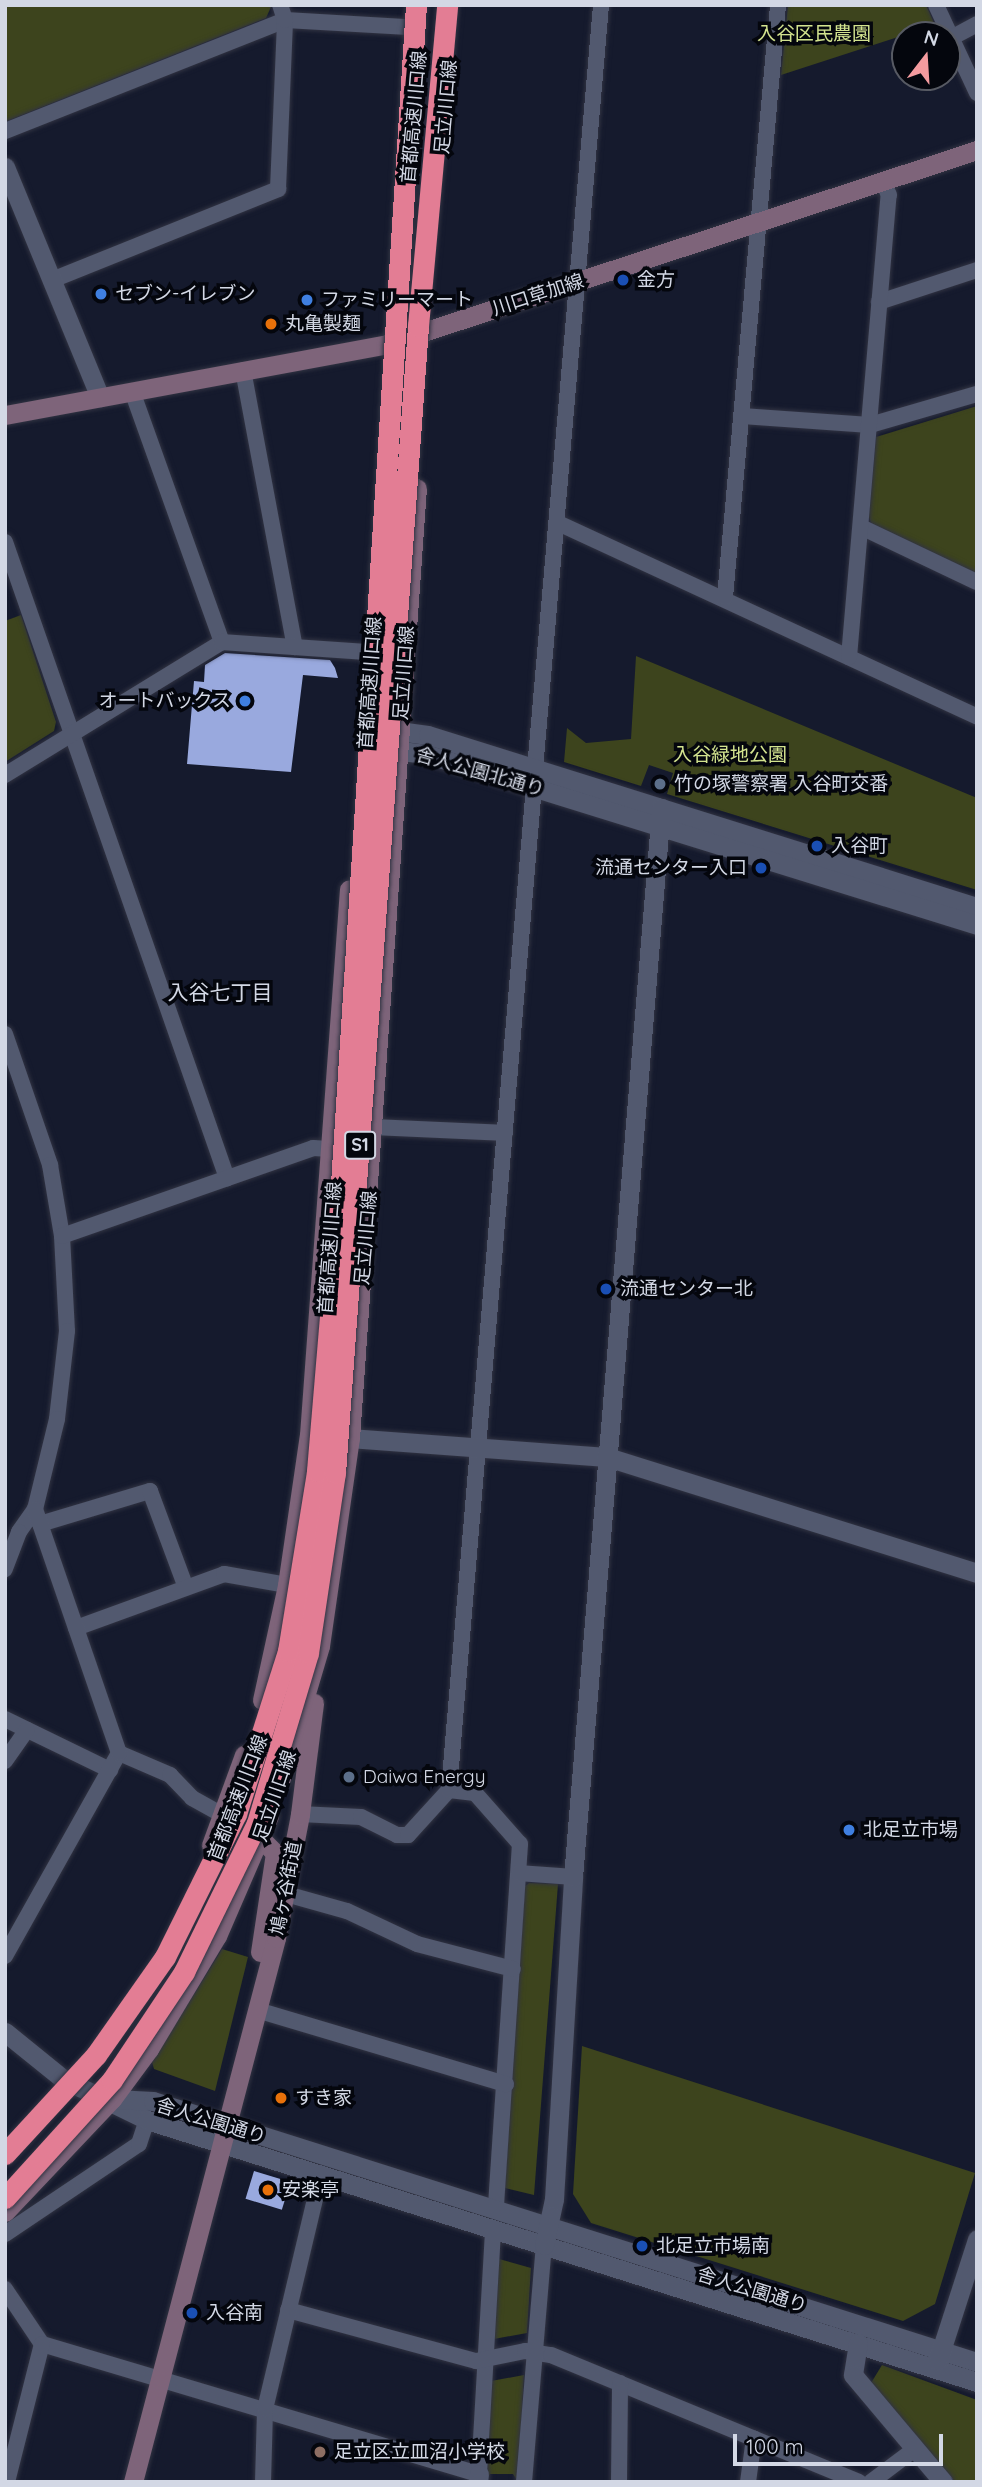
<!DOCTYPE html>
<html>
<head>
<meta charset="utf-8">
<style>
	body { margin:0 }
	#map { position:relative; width:982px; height:2487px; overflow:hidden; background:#151a2d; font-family:Quicksand,"Noto Sans JP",sans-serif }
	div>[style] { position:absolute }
	.green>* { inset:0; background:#3d441d }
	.building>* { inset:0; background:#99a9de; transform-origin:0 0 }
	.roads { filter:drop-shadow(0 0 2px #313342) drop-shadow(0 0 2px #313342) }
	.minor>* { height:16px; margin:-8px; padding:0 8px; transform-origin:8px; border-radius:8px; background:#52596f }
	.tertiary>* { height:19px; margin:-9.5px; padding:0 9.5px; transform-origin:9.5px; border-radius:9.5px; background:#52596f }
	.secondary>* { height:19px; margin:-9.5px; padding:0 9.5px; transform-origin:9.5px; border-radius:9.5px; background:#7e647a }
	.bridges { filter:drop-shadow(0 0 2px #313342) drop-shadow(0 0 2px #313342) }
	.motorway-bridge>* { height:21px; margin:-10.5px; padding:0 10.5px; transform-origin:10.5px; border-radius:10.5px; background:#e37d94 }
	.dots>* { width:19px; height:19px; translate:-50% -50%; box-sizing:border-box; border:4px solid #04060d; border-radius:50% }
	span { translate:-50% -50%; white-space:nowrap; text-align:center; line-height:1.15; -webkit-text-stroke:7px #04060d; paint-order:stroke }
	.shield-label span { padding:2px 5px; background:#04060d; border:2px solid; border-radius:5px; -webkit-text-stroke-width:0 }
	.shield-label { font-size:18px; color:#d3d8e5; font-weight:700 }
	.park-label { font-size:19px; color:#d3e38f }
	.street-label { font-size:19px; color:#d3d8e5 }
	.poi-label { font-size:19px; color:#d3d8e5 }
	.left { translate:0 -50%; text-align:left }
	.right { translate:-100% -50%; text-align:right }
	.neighbourhood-label { font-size:21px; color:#d3d8e5 }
	.frame { position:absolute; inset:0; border:7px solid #d3d8e5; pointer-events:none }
	.north { position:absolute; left:891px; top:21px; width:70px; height:70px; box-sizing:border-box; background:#04060d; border:2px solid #575a63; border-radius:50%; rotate:17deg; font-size:19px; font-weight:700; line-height:28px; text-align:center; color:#d3d8e5 }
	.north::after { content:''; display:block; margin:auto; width:24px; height:32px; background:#f49b9f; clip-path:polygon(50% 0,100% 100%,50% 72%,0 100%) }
	.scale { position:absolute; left:733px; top:2434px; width:210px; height:32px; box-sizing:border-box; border:4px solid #d3d8e5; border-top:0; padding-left:9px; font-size:21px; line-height:24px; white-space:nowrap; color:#d3d8e5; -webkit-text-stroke:5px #04060d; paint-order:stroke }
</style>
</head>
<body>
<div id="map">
	<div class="green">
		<div style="clip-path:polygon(5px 5px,270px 5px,271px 7px,266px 18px,7px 121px)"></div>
		<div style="clip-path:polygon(788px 5px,926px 5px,935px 25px,781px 75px)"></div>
		<div style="clip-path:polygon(977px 406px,977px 575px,872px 526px,869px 517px,876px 437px)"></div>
		<div style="clip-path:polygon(21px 615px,56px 722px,54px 731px,5px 762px,5px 621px)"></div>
		<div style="clip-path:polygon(636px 656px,977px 798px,977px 890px,667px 794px,673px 773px,649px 765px,641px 786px,564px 762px,567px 728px,586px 743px,631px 739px)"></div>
		<div style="clip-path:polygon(529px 1883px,558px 1884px,534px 2195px,505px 2188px,524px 1887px)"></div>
		<div style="clip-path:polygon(222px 1949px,248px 1957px,215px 2091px,154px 2069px,152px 2062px)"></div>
		<div style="clip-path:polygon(582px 2046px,975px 2173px,935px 2304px,903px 2321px,591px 2223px,573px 2194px)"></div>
		<div style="clip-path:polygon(499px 2259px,531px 2268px,527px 2333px,494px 2339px)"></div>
		<div style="clip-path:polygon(882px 2365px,977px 2400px,977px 2482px,955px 2482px,871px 2383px)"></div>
		<div style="clip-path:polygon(524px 2375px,518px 2482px,513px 2474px,490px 2474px,485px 2482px,491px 2381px)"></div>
	</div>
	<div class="building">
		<div style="clip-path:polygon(225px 653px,330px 660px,335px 668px,338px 678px,303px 675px,291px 772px,187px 764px,194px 681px,204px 682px,205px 665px)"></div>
		<div style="left:254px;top:2171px;width:38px;height:29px;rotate:17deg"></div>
	</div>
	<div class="roads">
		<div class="minor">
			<div style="left:936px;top:5px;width:97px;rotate:65deg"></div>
			<div style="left:951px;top:38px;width:30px;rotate:-28deg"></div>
			<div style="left:5px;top:131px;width:301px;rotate:-21.6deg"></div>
			<div style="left:285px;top:20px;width:120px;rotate:3.3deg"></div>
			<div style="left:52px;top:280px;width:244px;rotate:-21.9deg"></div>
			<div style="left:278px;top:189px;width:169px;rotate:-87.6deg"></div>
			<div style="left:285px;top:20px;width:16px;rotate:-108deg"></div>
			<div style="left:879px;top:302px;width:103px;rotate:-18.1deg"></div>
			<div style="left:243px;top:370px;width:282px;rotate:79.4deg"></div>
			<div style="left:132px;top:391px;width:267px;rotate:70.3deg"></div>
			<div style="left:742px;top:416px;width:128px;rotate:4deg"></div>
			<div style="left:870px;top:425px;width:111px;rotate:-16.2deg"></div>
			<div style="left:558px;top:523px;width:462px;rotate:24.8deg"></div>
			<div style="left:861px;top:527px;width:128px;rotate:25.4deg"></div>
			<div style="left:5px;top:542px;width:674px;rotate:70.76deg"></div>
			<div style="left:725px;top:597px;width:594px;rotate:-84.88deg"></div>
			<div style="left:849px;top:657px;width:464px;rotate:-85.1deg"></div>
			<div style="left:889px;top:195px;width:14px;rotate:-115deg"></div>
			<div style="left:535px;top:769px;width:767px;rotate:-85.06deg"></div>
			<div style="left:5px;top:775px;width:255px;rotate:-31.5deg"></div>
			<div style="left:222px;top:642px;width:144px;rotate:4deg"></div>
			<div style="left:5px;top:1034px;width:139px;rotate:71deg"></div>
			<div style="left:50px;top:1165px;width:72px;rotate:80.4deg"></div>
			<div style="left:62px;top:1236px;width:95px;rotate:87deg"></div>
			<div style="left:67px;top:1331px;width:89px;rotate:96.5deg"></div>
			<div style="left:57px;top:1419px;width:93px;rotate:103.7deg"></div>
			<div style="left:35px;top:1509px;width:28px;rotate:125deg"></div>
			<div style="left:19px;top:1532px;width:40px;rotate:111deg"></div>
			<div style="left:375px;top:1127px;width:130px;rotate:2.6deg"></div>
			<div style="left:62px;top:1236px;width:266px;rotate:-19.3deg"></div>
			<div style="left:313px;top:1148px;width:17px;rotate:3deg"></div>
			<div style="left:40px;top:1524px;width:115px;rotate:-16.7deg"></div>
			<div style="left:150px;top:1491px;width:103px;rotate:69.6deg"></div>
			<div style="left:76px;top:1628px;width:158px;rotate:-20deg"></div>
			<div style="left:224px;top:1574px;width:64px;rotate:9.9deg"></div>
			<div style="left:5px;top:1719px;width:117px;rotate:25.9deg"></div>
			<div style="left:119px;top:1753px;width:56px;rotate:23.3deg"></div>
			<div style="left:170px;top:1775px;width:32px;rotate:46deg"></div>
			<div style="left:192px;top:1798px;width:35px;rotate:29deg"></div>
			<div style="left:5px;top:1761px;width:38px;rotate:-55deg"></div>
			<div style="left:449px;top:1790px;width:26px;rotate:7deg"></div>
			<div style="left:475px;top:1793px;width:68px;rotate:48.6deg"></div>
			<div style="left:520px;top:1844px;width:367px;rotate:93.8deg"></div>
			<div style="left:300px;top:1814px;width:61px;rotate:2.8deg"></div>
			<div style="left:361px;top:1817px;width:40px;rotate:26.6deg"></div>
			<div style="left:397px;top:1835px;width:11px"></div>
			<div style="left:408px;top:1835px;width:61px;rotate:-47.7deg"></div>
			<div style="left:449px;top:1790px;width:1007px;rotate:-85.16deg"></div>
			<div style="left:519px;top:1873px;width:54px;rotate:4.2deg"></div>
			<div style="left:286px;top:1894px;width:63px;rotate:15.6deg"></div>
			<div style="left:347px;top:1911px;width:77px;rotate:25.2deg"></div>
			<div style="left:417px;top:1944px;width:99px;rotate:14.6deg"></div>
			<div style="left:5px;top:1956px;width:233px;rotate:-60.7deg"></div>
			<div style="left:119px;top:1753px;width:258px;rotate:-109deg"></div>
			<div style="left:257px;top:2010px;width:260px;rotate:16.6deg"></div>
			<div style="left:5px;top:2234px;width:161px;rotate:-33.9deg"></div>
			<div style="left:139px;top:2144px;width:25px;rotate:-72deg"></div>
			<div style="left:5px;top:2289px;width:66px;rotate:56.1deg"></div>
			<div style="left:42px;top:2344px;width:456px;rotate:16.6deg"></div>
			<div style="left:479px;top:2474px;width:246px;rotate:-86.7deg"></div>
			<div style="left:288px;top:2310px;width:195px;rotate:15.2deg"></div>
			<div style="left:476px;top:2361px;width:50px;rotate:-11.5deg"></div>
			<div style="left:525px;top:2351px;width:26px;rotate:9deg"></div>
			<div style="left:551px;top:2355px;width:333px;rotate:22.4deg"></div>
			<div style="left:7px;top:2482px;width:142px;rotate:-75.8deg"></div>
			<div style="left:263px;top:2482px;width:73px;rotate:-88.4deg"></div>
			<div style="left:265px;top:2409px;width:242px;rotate:-76.6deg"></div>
			<div style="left:524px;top:2482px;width:238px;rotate:-85.2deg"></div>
			<div style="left:619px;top:2482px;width:99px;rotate:-89.4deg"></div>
			<div style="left:748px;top:2482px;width:44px;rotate:-82.2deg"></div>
			<div style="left:871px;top:2482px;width:55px;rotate:-36.9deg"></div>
		</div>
		<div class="tertiary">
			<div style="left:5px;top:167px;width:249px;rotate:67.6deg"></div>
			<div style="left:384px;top:729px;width:44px;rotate:7.8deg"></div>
			<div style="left:428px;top:735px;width:575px;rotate:17.4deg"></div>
			<div style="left:385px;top:749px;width:41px;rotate:7deg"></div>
			<div style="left:426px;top:754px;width:577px;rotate:17.24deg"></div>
			<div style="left:335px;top:1437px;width:273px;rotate:4.2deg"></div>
			<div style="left:607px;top:1457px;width:388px;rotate:17.4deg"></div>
			<div style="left:5px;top:2032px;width:75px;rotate:39deg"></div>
			<div style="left:63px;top:2079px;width:93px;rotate:26deg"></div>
			<div style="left:147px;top:2120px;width:870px;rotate:17.52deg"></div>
			<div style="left:115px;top:2099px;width:38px;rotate:3deg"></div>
			<div style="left:153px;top:2101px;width:864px;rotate:17.58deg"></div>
			<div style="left:544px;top:2245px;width:47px;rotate:-77.7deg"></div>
			<div style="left:554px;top:2199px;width:323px;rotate:-86.6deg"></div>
			<div style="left:573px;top:1877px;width:1073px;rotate:-85.29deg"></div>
			<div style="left:858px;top:2343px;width:32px;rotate:99deg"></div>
			<div style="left:853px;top:2375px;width:140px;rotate:49.9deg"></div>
			<div style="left:938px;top:2360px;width:127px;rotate:-72.1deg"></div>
			<div style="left:478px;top:2482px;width:8px;rotate:-83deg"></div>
		</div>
		<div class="secondary">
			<div style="left:5px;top:415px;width:389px;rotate:-10.5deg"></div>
			<div style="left:387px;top:344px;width:621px;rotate:-18.2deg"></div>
			<div style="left:262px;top:1700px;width:118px;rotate:-77.7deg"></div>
			<div style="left:287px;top:1585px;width:152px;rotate:-81.7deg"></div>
			<div style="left:309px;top:1435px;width:547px;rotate:-85.81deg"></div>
			<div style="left:280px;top:1781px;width:141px;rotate:-73.5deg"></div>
			<div style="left:320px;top:1646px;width:210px;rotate:-81.8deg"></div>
			<div style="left:350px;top:1438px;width:952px;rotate:-85.97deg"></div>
			<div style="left:252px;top:1830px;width:33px;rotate:45deg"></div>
			<div style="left:275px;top:1853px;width:100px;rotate:98.6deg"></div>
			<div style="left:211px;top:1845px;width:96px;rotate:-69.9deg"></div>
			<div style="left:5px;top:2212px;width:156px;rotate:-46.6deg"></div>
			<div style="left:112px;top:2099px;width:62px;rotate:-53.5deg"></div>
			<div style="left:149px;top:2049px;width:132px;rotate:-59deg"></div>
			<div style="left:217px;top:1936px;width:131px;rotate:-66.6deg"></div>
			<div style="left:133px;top:2482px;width:562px;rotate:-75.27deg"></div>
			<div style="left:276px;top:1938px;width:126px;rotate:-79deg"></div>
			<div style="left:300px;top:1814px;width:112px;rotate:-82.8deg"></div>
		</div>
	</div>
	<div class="bridges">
		<div class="motorway-bridge">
			<div style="left:5px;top:2154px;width:134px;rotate:-47.4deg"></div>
			<div style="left:96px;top:2055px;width:120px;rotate:-54.9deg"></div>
			<div style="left:165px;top:1957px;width:160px;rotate:-63.6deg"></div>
			<div style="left:236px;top:1814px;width:171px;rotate:-72.3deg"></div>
			<div style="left:288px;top:1651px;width:182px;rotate:-80.8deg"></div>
			<div style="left:317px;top:1471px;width:288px;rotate:-85.2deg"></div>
			<div style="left:341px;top:1184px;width:1181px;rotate:-86.36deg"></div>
			<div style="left:5px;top:2198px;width:159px;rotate:-47.8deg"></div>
			<div style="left:112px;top:2080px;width:130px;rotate:-56.3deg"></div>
			<div style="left:184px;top:1972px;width:166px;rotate:-63.9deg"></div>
			<div style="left:257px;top:1823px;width:177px;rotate:-73.3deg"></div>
			<div style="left:308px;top:1653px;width:182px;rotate:-81.5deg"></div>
			<div style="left:335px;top:1473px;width:1150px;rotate:-85.86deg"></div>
			<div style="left:418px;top:326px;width:322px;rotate:-84.8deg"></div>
		</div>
	</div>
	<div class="dots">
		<div style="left:623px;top:280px;background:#1a4fb4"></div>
		<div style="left:101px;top:294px;background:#3f7fe0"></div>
		<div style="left:307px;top:300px;background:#3f7fe0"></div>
		<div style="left:271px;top:324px;background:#e8710a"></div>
		<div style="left:245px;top:701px;background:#3f7fe0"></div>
		<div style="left:660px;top:784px;background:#5c6f8a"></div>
		<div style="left:817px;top:846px;background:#1a4fb4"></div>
		<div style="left:761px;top:868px;background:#1a4fb4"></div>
		<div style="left:606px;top:1289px;background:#1a4fb4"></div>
		<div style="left:349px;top:1777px;background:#5c6f8a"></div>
		<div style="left:849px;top:1830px;background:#3f7fe0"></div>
		<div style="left:281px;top:2098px;background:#e8710a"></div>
		<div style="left:268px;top:2190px;background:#e8710a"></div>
		<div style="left:642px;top:2246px;background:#1a4fb4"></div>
		<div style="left:192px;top:2313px;background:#1a4fb4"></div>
		<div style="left:320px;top:2452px;background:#8d6e63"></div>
	</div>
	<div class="shield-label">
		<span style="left:360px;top:1145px">S1</span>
	</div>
	<div class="park-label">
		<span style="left:814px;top:34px">入谷区民農園</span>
		<span style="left:730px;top:755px">入谷緑地公園</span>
	</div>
	<div class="street-label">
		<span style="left:446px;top:107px;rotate:-85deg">足立川口線</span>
		<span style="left:414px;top:117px;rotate:-85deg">首都高速川口線</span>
		<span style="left:538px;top:295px;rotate:-18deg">川口草加線</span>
		<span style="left:404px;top:673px;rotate:-86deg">足立川口線</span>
		<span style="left:370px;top:683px;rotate:-86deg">首都高速川口線</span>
		<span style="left:480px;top:772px;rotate:16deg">舎人公園北通り</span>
		<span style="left:366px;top:1238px;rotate:-85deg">足立川口線</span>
		<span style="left:330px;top:1248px;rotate:-86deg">首都高速川口線</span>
		<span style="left:275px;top:1796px;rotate:-71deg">足立川口線</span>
		<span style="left:238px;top:1798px;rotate:-69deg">首都高速川口線</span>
		<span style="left:286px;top:1888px;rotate:-79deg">鳩ヶ谷街道</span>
		<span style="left:211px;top:2121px;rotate:17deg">舎人公園通り</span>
		<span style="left:752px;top:2290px;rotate:17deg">舎人公園通り</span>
	</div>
	<div class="poi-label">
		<span class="left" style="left:637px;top:280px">金方</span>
		<span class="left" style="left:115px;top:294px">セブン-イレブン</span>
		<span class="left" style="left:321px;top:300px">ファミリーマート</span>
		<span class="left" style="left:285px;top:324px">丸亀製麺</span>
		<span class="right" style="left:231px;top:701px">オートバックス</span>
		<span class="left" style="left:674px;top:784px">竹の塚警察署 入谷町交番</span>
		<span class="left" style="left:831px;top:846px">入谷町</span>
		<span class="right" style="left:747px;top:868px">流通センター入口</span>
		<span class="left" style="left:620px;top:1289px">流通センター北</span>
		<span class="left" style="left:363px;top:1777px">Daiwa Energy</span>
		<span class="left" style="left:863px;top:1830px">北足立市場</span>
		<span class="left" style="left:295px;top:2098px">すき家</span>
		<span class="left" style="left:282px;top:2190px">安楽亭</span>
		<span class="left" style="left:656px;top:2246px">北足立市場南</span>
		<span class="left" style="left:206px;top:2313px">入谷南</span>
		<span class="left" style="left:334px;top:2452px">足立区立皿沼小学校</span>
	</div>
	<div class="neighbourhood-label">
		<span style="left:220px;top:992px">入谷七丁目</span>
	</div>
	<div class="frame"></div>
	<div class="north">N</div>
	<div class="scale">100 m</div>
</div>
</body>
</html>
